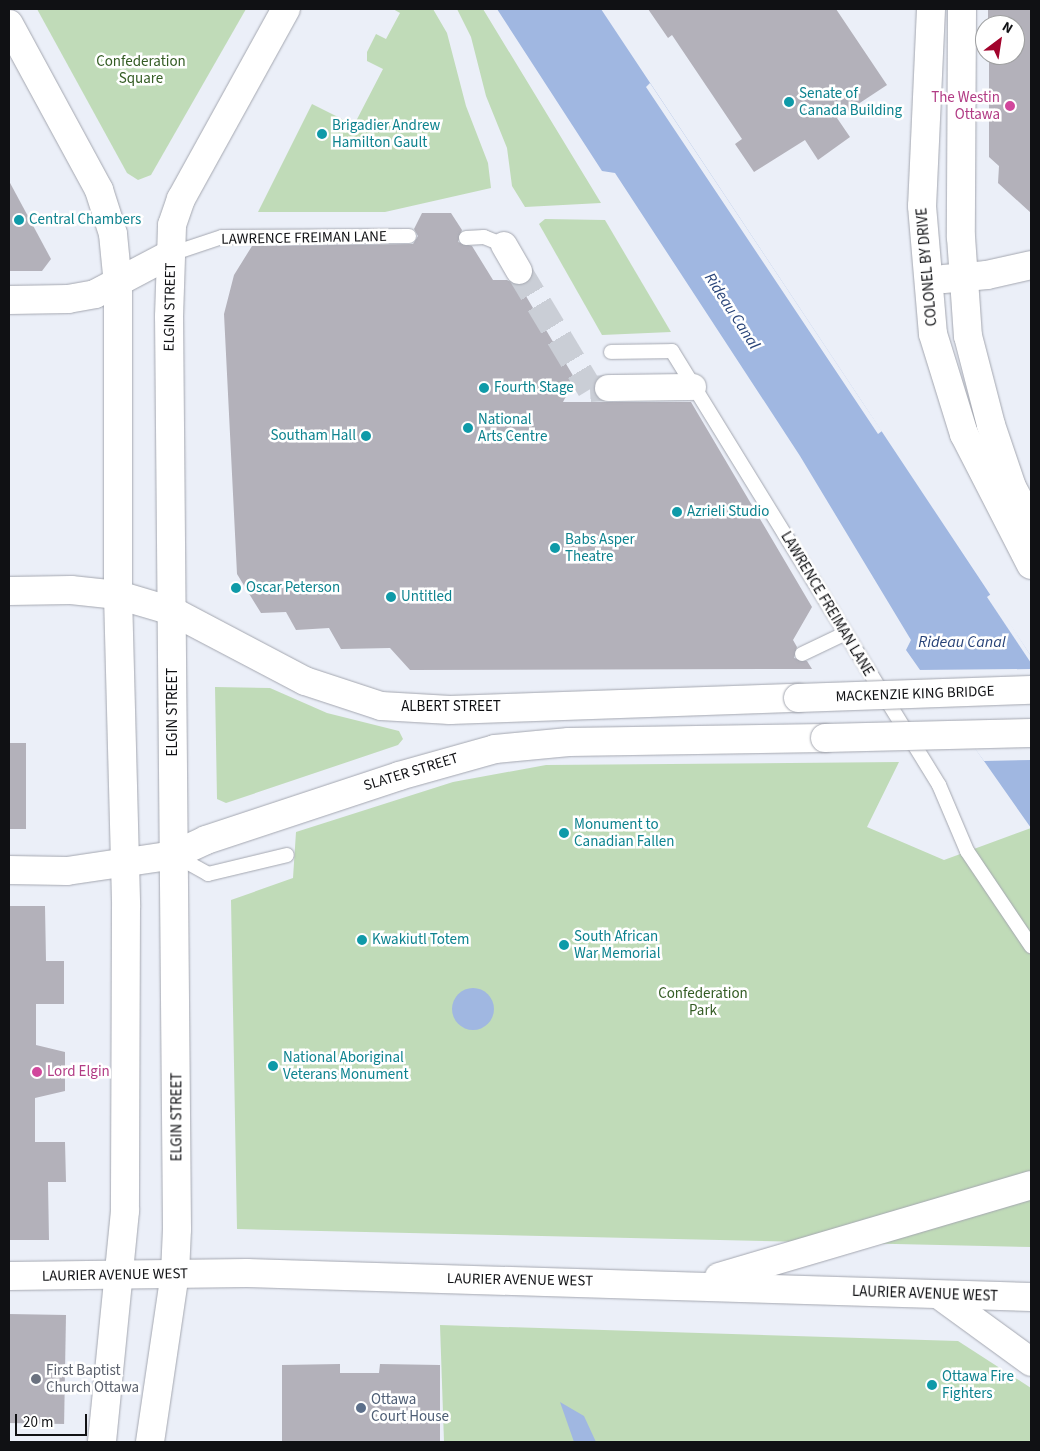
<!DOCTYPE html>
<html>
<head>
<meta charset="utf-8">
<style>
	body { margin:0 }
	#map { position:relative; width:1040px; height:1451px; overflow:hidden; background:#ebeff8; font-family:"Source Sans 3",sans-serif }
	div>[style] { position:absolute }
	.green>* { inset:0; background:#c0dbb8 }
	.water>* { inset:0; background:#a0b7e1 }
	.round { border-radius:50% }
	.pier>* { inset:0; background:#ebeff8 }
	.building>* { inset:0; background:#b3b1ba; transform-origin:0 0 }
	.street-tunnel>* { height:26px; margin-top:-13px; transform-origin:0; background:repeating-linear-gradient(90deg,#caced6 0 26px,transparent 0 39px) }
	.roads { filter:drop-shadow(0 0 1px #a4a7b0) drop-shadow(0 0 1px #a4a7b0) }
	.lane>* { height:14px; margin:-7px; padding:0 7px; transform-origin:7px; border-radius:7px; background:#fff }
	.street>* { height:26px; margin:-13px; padding:0 13px; transform-origin:13px; border-radius:13px; background:#fff }
	.secondary>* { height:28px; margin:-14px; padding:0 14px; transform-origin:14px; border-radius:14px; background:#fff }
	.bridges { filter:drop-shadow(0 0 1px #a4a7b0) drop-shadow(0 0 1px #a4a7b0) }
	.secondary-bridge>* { height:28px; margin:-14px; padding:0 14px; transform-origin:14px; border-radius:14px; background:#fff }
	.dots>* { width:14px; height:14px; translate:-50% -50%; box-sizing:border-box; border:2px solid #fff; border-radius:50% }
	span { translate:-50% -50%; white-space:nowrap; text-align:center; line-height:1.15; -webkit-text-stroke:5px #fff; paint-order:stroke }
	.park-label { font-size:15px; color:#345c24 }
	.culture-label { font-size:15px; color:#0d838f }
	.left { translate:0 -50%; text-align:left }
	.right { translate:-100% -50%; text-align:right }
	.hotel-label { font-size:15px; color:#b23c85 }
	.street-label { font-size:15px; color:#101114 }
	.worship-label { font-size:15px; color:#5b616d }
	.service-label { font-size:15px; color:#4e5e75 }
	.water-label { font-size:16px; color:#284378; font-style:italic }
	.frame { position:absolute; inset:0; border:10px solid #101114; pointer-events:none }
	.north { position:absolute; left:975px; top:15px; width:50px; height:50px; box-sizing:border-box; background:#fff; border:1px solid #9fa0a1; border-radius:50%; rotate:31deg; font-size:14px; font-weight:700; line-height:20px; text-align:center; color:#101114 }
	.north::after { content:''; display:block; margin:auto; width:18px; height:22px; background:#a2032c; clip-path:polygon(50% 0,100% 100%,50% 72%,0 100%) }
	.scale { position:absolute; left:15px; top:1414px; width:72px; height:22px; box-sizing:border-box; border:2px solid #101114; border-top:0; padding-left:6px; font-size:15px; line-height:18px; white-space:nowrap; color:#101114; -webkit-text-stroke:4px #fff; paint-order:stroke }
</style>
</head>
<body>
<div id="map">
	<div class="green">
		<div style="clip-path:polygon(37px 9px,246px 9px,151px 175px,138px 180px,127px 173px)"></div>
		<div style="clip-path:polygon(393px 9px,433px 9px,447px 33px,466px 106px,488px 163px,491px 188px,385px 212px,258px 212px,312px 104px,354px 125px,383px 69px,367px 61px,367px 52px,376px 34px,386px 39px,400px 13px)"></div>
		<div style="clip-path:polygon(457px 9px,483px 9px,601px 203px,525px 207px,512px 186px,507px 148px,486px 96px,471px 37px)"></div>
		<div style="clip-path:polygon(545px 219px,605px 220px,671px 332px,602px 335px,539px 224px)"></div>
		<div style="clip-path:polygon(215px 687px,270px 688px,327px 713px,399px 731px,403px 739px,398px 745px,226px 803px,217px 799px)"></div>
		<div style="clip-path:polygon(899px 762px,867px 827px,944px 860px,1031px 828px,1031px 1247px,237px 1229px,231px 900px,293px 878px,296px 832px,453px 782px,546px 765px)"></div>
		<div style="clip-path:polygon(440px 1325px,958px 1341px,1031px 1388px,1031px 1442px,444px 1442px)"></div>
	</div>
	<div class="water">
		<div style="clip-path:polygon(497px 9px,601px 9px,1031px 656px,1031px 828px,906px 650px,911px 640px,800px 456px,615px 173px,602px 171px)"></div>
		<div class="round" style="left:452px;top:988px;width:42px;height:42px"></div>
		<div style="clip-path:polygon(560px 1402px,584px 1416px,596px 1442px,574px 1442px)"></div>
	</div>
	<div class="pier">
		<div style="clip-path:polygon(650px 83px,865px 406px,882px 431px,878px 434px,646px 87px)"></div>
		<div style="clip-path:polygon(991px 594px,1031px 656px,1031px 663px,987px 597px)"></div>
		<div style="clip-path:polygon(1031px 669px,1031px 760px,984px 761px,917px 670px)"></div>
	</div>
	<div class="building">
		<div style="clip-path:polygon(648px 9px,836px 9px,887px 85px,837px 118px,850px 137px,818px 160px,805px 140px,754px 172px,735px 144px,742px 139px,672px 35px,668px 38px)"></div>
		<div style="clip-path:polygon(988px 9px,1031px 9px,1031px 213px,998px 183px,999px 166px,989px 157px,989px 55px,1015px 55px,1015px 25px,988px 25px)"></div>
		<div style="clip-path:polygon(9px 181px,51px 259px,42px 271px,9px 271px)"></div>
		<div style="clip-path:polygon(422px 213px,451px 213px,462px 230px,458px 242px,472px 246px,493px 280px,507px 280px,520px 286px,575px 379px,563px 402px,691px 402px,812px 607px,793px 640px,797px 647px,794px 658px,807px 661px,812px 669px,410px 670px,390px 648px,341px 649px,329px 628px,296px 630px,286px 612px,261px 613px,237px 574px,224px 314px,234px 275px,252px 246px,413px 244px,418px 236px,414px 229px)"></div>
		<div style="left:9px;top:743px;width:17px;height:86px"></div>
		<div style="clip-path:polygon(9px 906px,45px 906px,46px 961px,64px 961px,64px 1004px,36px 1004px,36px 1045px,65px 1052px,65px 1091px,35px 1098px,35px 1142px,65px 1142px,66px 1182px,48px 1182px,49px 1240px,9px 1240px)"></div>
		<div style="left:9px;top:1314px;width:57px;height:109px;rotate:1deg"></div>
		<div style="clip-path:polygon(340px 1364px,340px 1373px,379px 1373px,380px 1364px,440px 1365px,440px 1442px,282px 1442px,282px 1365px)"></div>
	</div>
	<div class="street-tunnel">
		<div style="left:519px;top:271px;width:138px;rotate:59deg"></div>
		<div style="left:590px;top:389px;width:18px;rotate:-3deg"></div>
	</div>
	<div class="roads">
		<div class="lane">
			<div style="left:466px;top:238px;width:18px;rotate:-3deg"></div>
			<div style="left:484px;top:237px;width:22px;rotate:22deg"></div>
			<div style="left:171px;top:254px;width:54px;rotate:-18.4deg"></div>
			<div style="left:222px;top:237px;width:187px;rotate:-0.3deg"></div>
			<div style="left:611px;top:352px;width:61px;rotate:-0.9deg"></div>
			<div style="left:672px;top:351px;width:510px;rotate:58.4deg"></div>
			<div style="left:939px;top:785px;width:72px;rotate:67deg"></div>
			<div style="left:967px;top:851px;width:115px;rotate:56deg"></div>
			<div style="left:802px;top:654px;width:47px;rotate:-25.5deg"></div>
			<div style="left:174px;top:855px;width:39px;rotate:29deg"></div>
			<div style="left:208px;top:874px;width:81px;rotate:-13.5deg"></div>
		</div>
		<div class="street">
			<div style="left:504px;top:245px;width:30px;rotate:60deg"></div>
			<div style="left:608px;top:388px;width:85px;rotate:-0.7deg"></div>
		</div>
		<div class="secondary">
			<div style="left:931px;top:9px;width:197px;rotate:92.6deg"></div>
			<div style="left:922px;top:206px;width:128px;rotate:85.1deg"></div>
			<div style="left:933px;top:334px;width:105px;rotate:72.8deg"></div>
			<div style="left:964px;top:434px;width:147px;rotate:62.9deg"></div>
			<div style="left:962px;top:9px;width:228px;rotate:90.3deg"></div>
			<div style="left:961px;top:237px;width:99px;rotate:86deg"></div>
			<div style="left:968px;top:336px;width:92px;rotate:75.5deg"></div>
			<div style="left:991px;top:425px;width:65px;rotate:71.3deg"></div>
			<div style="left:1012px;top:487px;width:40px;rotate:62deg"></div>
			<div style="left:9px;top:24px;width:189px;rotate:61.5deg"></div>
			<div style="left:99px;top:190px;width:46px;rotate:72.3deg"></div>
			<div style="left:113px;top:234px;width:51px;rotate:84.4deg"></div>
			<div style="left:118px;top:285px;width:310px;rotate:90deg"></div>
			<div style="left:118px;top:595px;width:312px;rotate:88.5deg"></div>
			<div style="left:126px;top:907px;width:304px;rotate:90.2deg"></div>
			<div style="left:125px;top:1211px;width:232px;rotate:95.7deg"></div>
			<div style="left:944px;top:279px;width:43px;rotate:-5.3deg"></div>
			<div style="left:987px;top:275px;width:45px;rotate:-12.8deg"></div>
			<div style="left:9px;top:300px;width:59px;rotate:-1deg"></div>
			<div style="left:68px;top:299px;width:27px;rotate:-10deg"></div>
			<div style="left:95px;top:294px;width:86px;rotate:-27.8deg"></div>
			<div style="left:9px;top:591px;width:62px;rotate:-0.9deg"></div>
			<div style="left:71px;top:590px;width:47px;rotate:6.1deg"></div>
			<div style="left:118px;top:595px;width:56px;rotate:16.5deg"></div>
			<div style="left:172px;top:611px;width:150px;rotate:27.8deg"></div>
			<div style="left:305px;top:681px;width:80px;rotate:18.2deg"></div>
			<div style="left:381px;top:706px;width:69px;rotate:3.3deg"></div>
			<div style="left:450px;top:710px;width:348px;rotate:-2deg"></div>
			<div style="left:9px;top:870px;width:58px;rotate:1deg"></div>
			<div style="left:67px;top:871px;width:108px;rotate:-8.5deg"></div>
			<div style="left:174px;top:855px;width:35px;rotate:-25deg"></div>
			<div style="left:206px;top:840px;width:203px;rotate:-18.3deg"></div>
			<div style="left:399px;top:776px;width:100px;rotate:-15.7deg"></div>
			<div style="left:495px;top:749px;width:74px;rotate:-5.4deg"></div>
			<div style="left:569px;top:742px;width:256px;rotate:-0.9deg"></div>
			<div style="left:9px;top:1276px;width:238px;rotate:-0.7deg"></div>
			<div style="left:247px;top:1273px;width:784px;rotate:1.75deg"></div>
			<div style="left:719px;top:1277px;width:325px;rotate:-16.4deg"></div>
			<div style="left:942px;top:1297px;width:110px;rotate:36.1deg"></div>
			<div style="left:150px;top:1442px;width:171px;rotate:-81.6deg"></div>
			<div style="left:175px;top:1273px;width:44px;rotate:-87.4deg"></div>
			<div style="left:177px;top:1229px;width:912px;rotate:-90.5deg"></div>
			<div style="left:169px;top:317px;width:92px;rotate:-88.1deg"></div>
			<div style="left:172px;top:225px;width:28px;rotate:-71deg"></div>
			<div style="left:181px;top:199px;width:217px;rotate:-61.1deg"></div>
		</div>
	</div>
	<div class="bridges">
		<div class="secondary-bridge">
			<div style="left:798px;top:698px;width:233px;rotate:-2deg"></div>
			<div style="left:825px;top:738px;width:206px;rotate:-1.4deg"></div>
		</div>
	</div>
	<div class="dots">
		<div style="left:789px;top:102px;background:#0f9aa8"></div>
		<div style="left:1010px;top:106px;background:#d1479c"></div>
		<div style="left:322px;top:134px;background:#0f9aa8"></div>
		<div style="left:19px;top:220px;background:#0f9aa8"></div>
		<div style="left:484px;top:388px;background:#0f9aa8"></div>
		<div style="left:468px;top:428px;background:#0f9aa8"></div>
		<div style="left:366px;top:436px;background:#0f9aa8"></div>
		<div style="left:677px;top:512px;background:#0f9aa8"></div>
		<div style="left:555px;top:548px;background:#0f9aa8"></div>
		<div style="left:236px;top:588px;background:#0f9aa8"></div>
		<div style="left:391px;top:597px;background:#0f9aa8"></div>
		<div style="left:564px;top:833px;background:#0f9aa8"></div>
		<div style="left:362px;top:940px;background:#0f9aa8"></div>
		<div style="left:564px;top:945px;background:#0f9aa8"></div>
		<div style="left:273px;top:1066px;background:#0f9aa8"></div>
		<div style="left:37px;top:1072px;background:#d1479c"></div>
		<div style="left:36px;top:1379px;background:#6b7280"></div>
		<div style="left:932px;top:1385px;background:#0f9aa8"></div>
		<div style="left:361px;top:1408px;background:#5c6f8a"></div>
	</div>
	<div class="park-label">
		<span style="left:141px;top:70px">Confederation<br>Square</span>
		<span style="left:703px;top:1002px">Confederation<br>Park</span>
	</div>
	<div class="culture-label">
		<span class="left" style="left:799px;top:102px">Senate of<br>Canada Building</span>
		<span class="left" style="left:332px;top:134px">Brigadier Andrew<br>Hamilton Gault</span>
		<span class="left" style="left:29px;top:220px">Central Chambers</span>
		<span class="left" style="left:494px;top:388px">Fourth Stage</span>
		<span class="left" style="left:478px;top:428px">National<br>Arts Centre</span>
		<span class="right" style="left:356px;top:436px">Southam Hall</span>
		<span class="left" style="left:687px;top:512px">Azrieli Studio</span>
		<span class="left" style="left:565px;top:548px">Babs Asper<br>Theatre</span>
		<span class="left" style="left:246px;top:588px">Oscar Peterson</span>
		<span class="left" style="left:401px;top:597px">Untitled</span>
		<span class="left" style="left:574px;top:833px">Monument to<br>Canadian Fallen</span>
		<span class="left" style="left:574px;top:945px">South African<br>War Memorial</span>
		<span class="left" style="left:372px;top:940px">Kwakiutl Totem</span>
		<span class="left" style="left:283px;top:1066px">National Aboriginal<br>Veterans Monument</span>
		<span class="left" style="left:942px;top:1385px">Ottawa Fire<br>Fighters</span>
	</div>
	<div class="hotel-label">
		<span class="right" style="left:1000px;top:106px">The Westin<br>Ottawa</span>
		<span class="left" style="left:47px;top:1072px">Lord Elgin</span>
	</div>
	<div class="street-label">
		<span style="left:304px;top:238px;rotate:-1deg">LAWRENCE FREIMAN LANE</span>
		<span style="left:927px;top:267px;rotate:-95deg">COLONEL BY DRIVE</span>
		<span style="left:170px;top:307px;rotate:-89deg">ELGIN STREET</span>
		<span style="left:827px;top:604px;rotate:59deg">LAWRENCE FREIMAN LANE</span>
		<span style="left:915px;top:694px;rotate:-2deg">MACKENZIE KING BRIDGE</span>
		<span style="left:451px;top:707px">ALBERT STREET</span>
		<span style="left:173px;top:712px;rotate:-90deg">ELGIN STREET</span>
		<span style="left:411px;top:772px;rotate:-17deg">SLATER STREET</span>
		<span style="left:177px;top:1117px;rotate:-90deg">ELGIN STREET</span>
		<span style="left:115px;top:1275px;rotate:-1deg">LAURIER AVENUE WEST</span>
		<span style="left:520px;top:1280px;rotate:1deg">LAURIER AVENUE WEST</span>
		<span style="left:925px;top:1294px;rotate:2deg">LAURIER AVENUE WEST</span>
	</div>
	<div class="worship-label">
		<span class="left" style="left:46px;top:1379px">First Baptist<br>Church Ottawa</span>
	</div>
	<div class="service-label">
		<span class="left" style="left:371px;top:1408px">Ottawa<br>Court House</span>
	</div>
	<div class="water-label">
		<span style="left:732px;top:311px;rotate:57deg">Rideau Canal</span>
		<span style="left:962px;top:642px">Rideau Canal</span>
	</div>
	<div class="frame"></div>
	<div class="north">N</div>
	<div class="scale">20 m</div>
</div>
</body>
</html>
